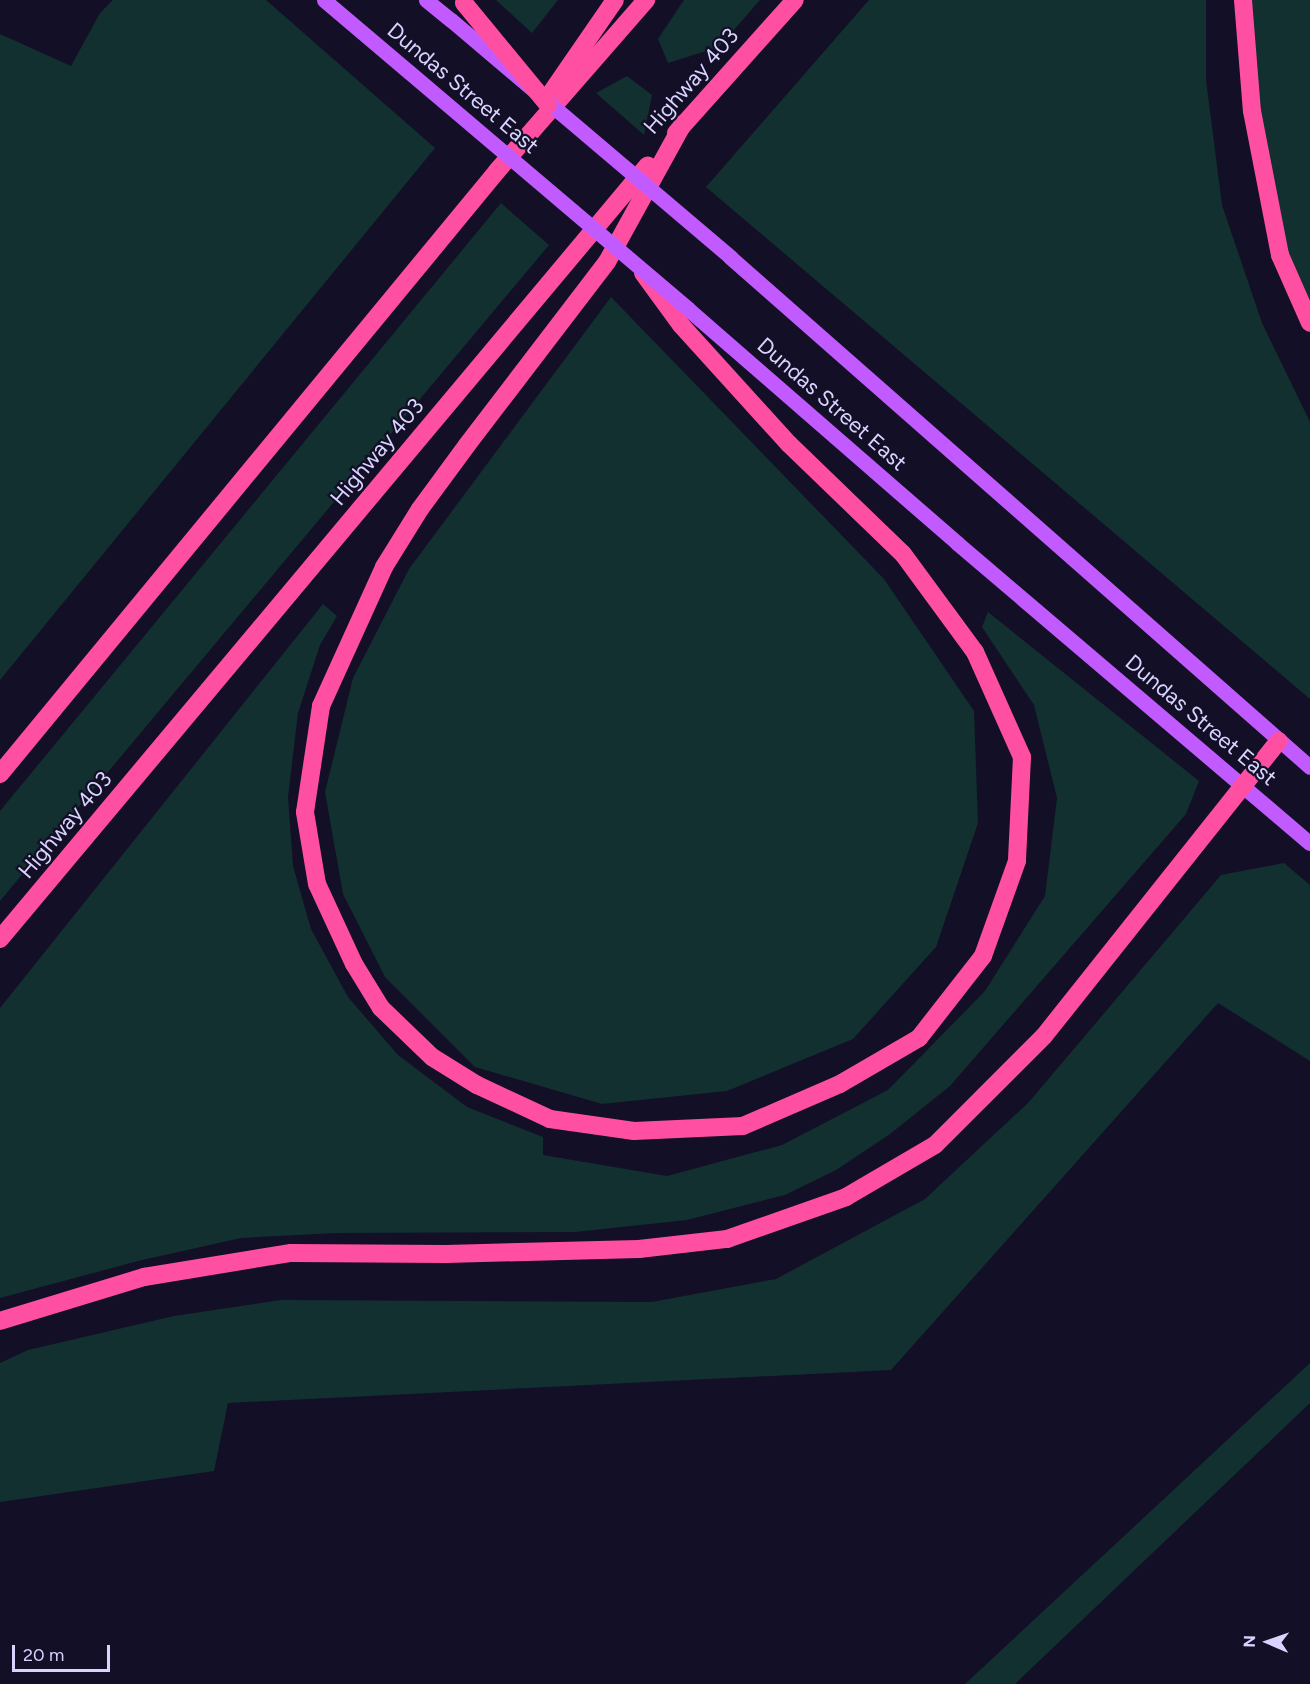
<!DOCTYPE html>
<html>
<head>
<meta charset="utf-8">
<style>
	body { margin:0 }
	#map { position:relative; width:1310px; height:1684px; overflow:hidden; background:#130f26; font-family:Figtree,sans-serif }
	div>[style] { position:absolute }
	.green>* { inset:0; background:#12302f }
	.primary>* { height:15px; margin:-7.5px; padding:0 7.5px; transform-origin:7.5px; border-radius:7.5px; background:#c25bff }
	.highway>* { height:18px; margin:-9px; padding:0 9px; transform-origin:9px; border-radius:9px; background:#ff4fa3 }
	.primary-bridge>* { height:15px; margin:-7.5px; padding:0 7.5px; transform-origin:7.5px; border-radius:7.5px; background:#c25bff }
	.highway-bridge>* { height:18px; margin:-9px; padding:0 9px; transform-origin:9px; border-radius:9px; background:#ff4fa3 }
	span { translate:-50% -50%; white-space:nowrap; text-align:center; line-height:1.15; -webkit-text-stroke:4.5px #130f26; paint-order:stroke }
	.street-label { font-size:22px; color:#d9d4ff }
	.north { position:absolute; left:1238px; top:1612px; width:60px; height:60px; -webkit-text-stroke:4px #130f26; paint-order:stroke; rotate:272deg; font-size:16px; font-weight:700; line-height:24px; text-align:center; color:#d9d4ff }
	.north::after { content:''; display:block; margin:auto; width:21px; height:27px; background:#d9d4ff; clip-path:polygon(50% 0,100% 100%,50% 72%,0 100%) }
	.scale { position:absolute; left:12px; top:1645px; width:98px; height:27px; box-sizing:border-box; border:3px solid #d9d4ff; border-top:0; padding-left:8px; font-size:18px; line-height:21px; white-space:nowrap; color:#d9d4ff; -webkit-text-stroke:4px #130f26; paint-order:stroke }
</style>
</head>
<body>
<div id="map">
	<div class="green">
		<div style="clip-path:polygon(113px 0,266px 0,435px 148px,0 680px,0 34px,71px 66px,100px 13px)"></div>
		<div style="clip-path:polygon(496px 0,558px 0,532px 33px)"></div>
		<div style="clip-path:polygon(684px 0,760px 0,719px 47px,668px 63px,658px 39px)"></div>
		<div style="clip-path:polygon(869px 0,1206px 0,1206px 80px,1222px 205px,1262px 323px,1310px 422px,1310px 699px,706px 187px)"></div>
		<div style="clip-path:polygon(1250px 0,1310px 0,1310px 313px,1272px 215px,1248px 79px)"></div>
		<div style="clip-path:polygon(627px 76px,652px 95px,644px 135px,596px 93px)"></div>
		<div style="clip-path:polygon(501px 203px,549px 245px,0 901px,0 811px)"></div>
		<div style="clip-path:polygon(611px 297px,884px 579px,974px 711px,978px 823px,936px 947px,853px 1039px,727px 1091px,602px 1104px,475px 1067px,385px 977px,343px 894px,325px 792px,353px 678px,409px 569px)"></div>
		<div style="clip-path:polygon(323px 604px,337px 616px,320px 645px,298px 713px,288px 797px,293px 866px,311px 929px,348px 997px,398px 1055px,467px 1107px,543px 1137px,543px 1155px,667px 1176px,782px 1145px,888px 1090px,985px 991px,1045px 896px,1057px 798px,1034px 705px,982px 627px,988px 612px,1199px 781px,1186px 814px,950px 1086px,890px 1134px,836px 1170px,785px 1195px,687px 1220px,575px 1232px,336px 1233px,241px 1238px,138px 1261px,0 1298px,0 1008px)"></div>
		<div style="clip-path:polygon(1284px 863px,1310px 885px,1310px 1061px,1218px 1003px,891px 1370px,228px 1403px,214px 1471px,0 1502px,0 1363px,28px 1350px,174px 1316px,281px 1300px,652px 1302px,776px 1279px,925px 1199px,1029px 1102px,1221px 875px)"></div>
		<div style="clip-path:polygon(1310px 1363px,1310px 1403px,1015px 1684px,965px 1684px)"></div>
	</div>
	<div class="primary">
		<div style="left:324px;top:0;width:111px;rotate:40.3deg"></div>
		<div style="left:426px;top:0;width:32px;rotate:39deg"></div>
		<div style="left:730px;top:257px;width:772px;rotate:41.33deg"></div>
		<div style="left:688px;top:309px;width:357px;rotate:41deg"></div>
		<div style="left:957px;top:543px;width:463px;rotate:40.4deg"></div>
	</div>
	<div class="highway">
		<div style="left:1243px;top:0;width:111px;rotate:85.4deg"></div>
		<div style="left:1252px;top:111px;width:147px;rotate:79deg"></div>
		<div style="left:1280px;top:255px;width:74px;rotate:66.2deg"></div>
		<div style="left:546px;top:100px;width:121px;rotate:-55.4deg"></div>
		<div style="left:676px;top:133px;width:178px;rotate:-48.2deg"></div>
		<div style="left:643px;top:273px;width:64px;rotate:53.8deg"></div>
		<div style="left:681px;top:325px;width:161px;rotate:47.8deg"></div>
		<div style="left:789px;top:444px;width:158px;rotate:44deg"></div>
		<div style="left:903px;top:554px;width:122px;rotate:53.7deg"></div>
		<div style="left:975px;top:652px;width:115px;rotate:65.9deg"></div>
		<div style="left:1022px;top:757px;width:104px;rotate:92.8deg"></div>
		<div style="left:1017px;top:861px;width:101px;rotate:109.7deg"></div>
		<div style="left:983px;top:956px;width:104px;rotate:128deg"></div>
		<div style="left:919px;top:1038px;width:91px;rotate:149.8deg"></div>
		<div style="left:840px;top:1084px;width:106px;rotate:156.6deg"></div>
		<div style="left:743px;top:1126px;width:109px;rotate:177.4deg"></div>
		<div style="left:634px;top:1131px;width:85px;rotate:-171.9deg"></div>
		<div style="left:550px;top:1119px;width:81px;rotate:-155deg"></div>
		<div style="left:477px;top:1085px;width:53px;rotate:-148.1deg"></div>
		<div style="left:432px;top:1057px;width:71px;rotate:-136.1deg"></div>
		<div style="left:381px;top:1008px;width:52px;rotate:-121.5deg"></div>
		<div style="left:354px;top:964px;width:88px;rotate:-114.8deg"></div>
		<div style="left:317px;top:884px;width:73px;rotate:-99.5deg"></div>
		<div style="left:305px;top:812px;width:107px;rotate:-81.4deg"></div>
		<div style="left:321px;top:706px;width:153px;rotate:-65.6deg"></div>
		<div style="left:384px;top:567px;width:68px;rotate:-58.2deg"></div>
		<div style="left:420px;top:509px;width:79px;rotate:-53.7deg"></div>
		<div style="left:467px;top:445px;width:230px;rotate:-52.6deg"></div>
		<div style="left:607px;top:262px;width:158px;rotate:-61.2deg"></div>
		<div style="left:0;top:774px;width:781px;rotate:-50.5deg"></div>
		<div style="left:497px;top:171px;width:227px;rotate:-48.9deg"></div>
		<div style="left:0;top:939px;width:1009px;rotate:-50.06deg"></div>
		<div style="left:0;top:1321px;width:151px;rotate:-17deg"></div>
		<div style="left:144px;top:1277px;width:149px;rotate:-9.3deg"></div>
		<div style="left:291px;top:1253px;width:155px;rotate:0.4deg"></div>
		<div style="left:446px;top:1254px;width:193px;rotate:-1.5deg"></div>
		<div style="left:639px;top:1249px;width:89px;rotate:-6.5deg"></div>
		<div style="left:727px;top:1239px;width:126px;rotate:-19.4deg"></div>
		<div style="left:846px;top:1197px;width:103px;rotate:-30.3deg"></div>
		<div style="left:935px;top:1145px;width:154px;rotate:-45deg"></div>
		<div style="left:1044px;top:1036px;width:377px;rotate:-51.5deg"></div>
	</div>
	<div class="primary-bridge">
		<div style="left:451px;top:20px;width:366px;rotate:40.3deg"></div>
		<div style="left:409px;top:72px;width:366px;rotate:40.3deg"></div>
	</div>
	<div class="highway-bridge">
		<div style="left:464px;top:3px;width:132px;rotate:50.5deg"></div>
	</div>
	<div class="street-label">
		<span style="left:691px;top:81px;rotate:-49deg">Highway 403</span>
		<span style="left:463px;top:88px;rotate:40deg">Dundas Street East</span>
		<span style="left:832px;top:404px;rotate:41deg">Dundas Street East</span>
		<span style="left:377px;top:452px;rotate:-50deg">Highway 403</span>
		<span style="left:1201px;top:720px;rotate:40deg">Dundas Street East</span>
		<span style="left:65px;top:825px;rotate:-50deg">Highway 403</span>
	</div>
	<div class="north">N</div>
	<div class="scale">20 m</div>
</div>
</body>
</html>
